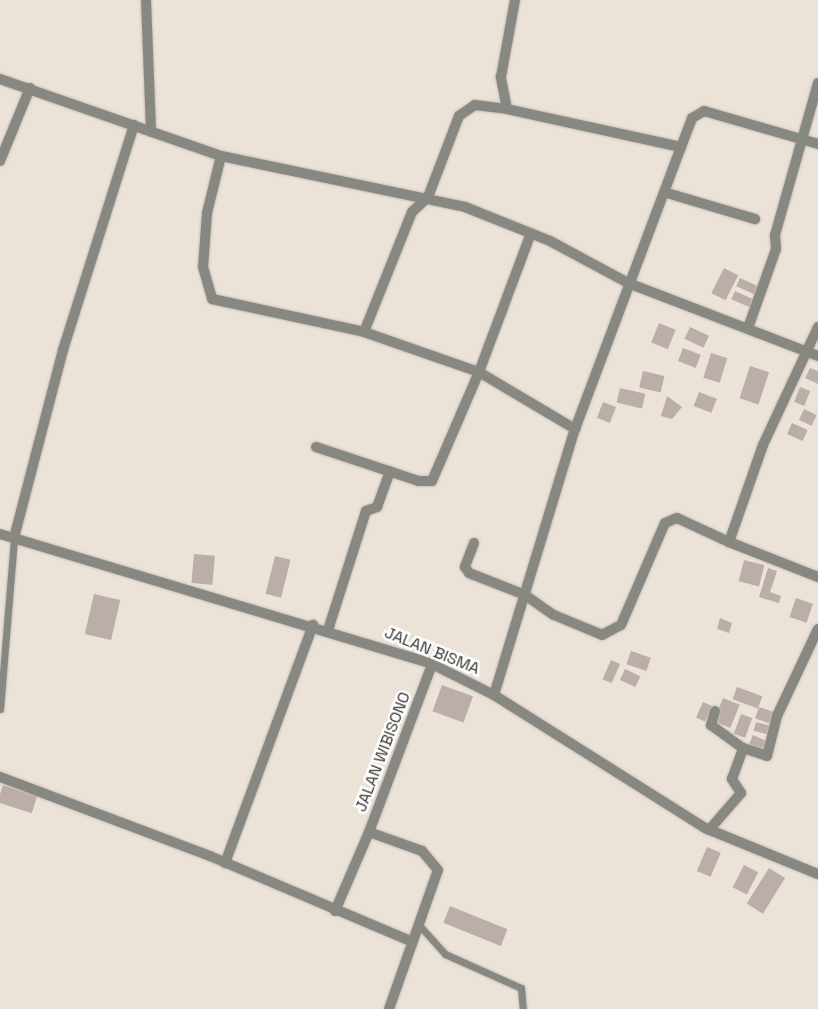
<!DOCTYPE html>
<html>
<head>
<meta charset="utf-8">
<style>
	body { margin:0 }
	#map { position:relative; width:818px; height:1009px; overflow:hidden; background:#ebe2d8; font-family:"Space Grotesk",sans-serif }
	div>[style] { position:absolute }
	.building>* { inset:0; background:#bbada8; transform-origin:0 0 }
	.roads { filter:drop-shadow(0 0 1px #c7bfb7) drop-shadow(0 0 1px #c7bfb7) }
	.lane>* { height:7px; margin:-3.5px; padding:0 3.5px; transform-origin:3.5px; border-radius:3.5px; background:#888883 }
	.street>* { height:10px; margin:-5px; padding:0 5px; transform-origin:5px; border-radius:5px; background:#888883 }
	span { translate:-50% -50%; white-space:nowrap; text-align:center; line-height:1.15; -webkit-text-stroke:5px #fff; paint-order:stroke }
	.street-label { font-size:16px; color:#383531 }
</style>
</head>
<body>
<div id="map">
	<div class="building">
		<div style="left:724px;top:268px;width:16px;height:28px;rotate:27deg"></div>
		<div style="left:740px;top:278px;width:22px;height:9px;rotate:24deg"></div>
		<div style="left:735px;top:291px;width:20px;height:9px;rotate:24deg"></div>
		<div style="left:659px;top:323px;width:18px;height:21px;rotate:22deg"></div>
		<div style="left:690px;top:327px;width:21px;height:13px;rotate:25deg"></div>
		<div style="left:683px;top:348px;width:19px;height:14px;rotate:21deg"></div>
		<div style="left:711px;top:353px;width:17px;height:26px;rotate:17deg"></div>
		<div style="left:750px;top:366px;width:20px;height:34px;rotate:18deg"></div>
		<div style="clip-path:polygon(810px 368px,818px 371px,818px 384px,805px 378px)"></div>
		<div style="left:643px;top:371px;width:22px;height:17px;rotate:13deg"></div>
		<div style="left:800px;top:387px;width:11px;height:16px;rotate:22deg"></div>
		<div style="left:620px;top:388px;width:26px;height:15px;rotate:13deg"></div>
		<div style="left:699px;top:392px;width:19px;height:15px;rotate:21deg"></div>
		<div style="clip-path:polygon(667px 396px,682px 407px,672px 419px,661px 416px)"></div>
		<div style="left:603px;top:402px;width:14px;height:17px;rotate:21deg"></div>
		<div style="left:804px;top:409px;width:14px;height:12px;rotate:25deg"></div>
		<div style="left:792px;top:423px;width:17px;height:12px;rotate:24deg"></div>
		<div style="left:194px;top:554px;width:21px;height:29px;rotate:5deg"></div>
		<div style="left:275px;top:556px;width:16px;height:39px;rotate:14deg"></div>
		<div style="left:744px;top:560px;width:21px;height:22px;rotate:14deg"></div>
		<div style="clip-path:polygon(768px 568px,777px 571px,770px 592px,781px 596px,779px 603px,759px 597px)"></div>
		<div style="left:94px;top:594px;width:27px;height:41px;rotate:13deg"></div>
		<div style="left:796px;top:598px;width:18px;height:20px;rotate:19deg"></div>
		<div style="clip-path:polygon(720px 618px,732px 623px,729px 633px,717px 629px)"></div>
		<div style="left:631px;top:651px;width:21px;height:14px;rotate:19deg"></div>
		<div style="left:611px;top:660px;width:10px;height:21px;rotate:24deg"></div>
		<div style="left:625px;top:669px;width:17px;height:12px;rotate:25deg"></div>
		<div style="left:442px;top:685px;width:33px;height:28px;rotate:20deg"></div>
		<div style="left:737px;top:687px;width:27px;height:13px;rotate:20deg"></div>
		<div style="left:723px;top:698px;width:18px;height:25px;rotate:22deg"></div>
		<div style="left:703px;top:702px;width:10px;height:17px;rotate:24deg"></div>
		<div style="left:759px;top:707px;width:18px;height:12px;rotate:19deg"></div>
		<div style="left:741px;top:714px;width:12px;height:21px;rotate:20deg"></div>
		<div style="left:756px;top:722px;width:20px;height:9px;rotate:15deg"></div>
		<div style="left:753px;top:735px;width:17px;height:13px;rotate:24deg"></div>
		<div style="left:3px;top:785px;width:36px;height:18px;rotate:18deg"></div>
		<div style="left:707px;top:847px;width:15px;height:26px;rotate:23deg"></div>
		<div style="left:744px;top:865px;width:16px;height:25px;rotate:27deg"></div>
		<div style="left:769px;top:868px;width:19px;height:42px;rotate:32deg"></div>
		<div style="left:450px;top:906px;width:62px;height:18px;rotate:22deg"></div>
	</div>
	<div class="roads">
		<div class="lane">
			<div style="left:0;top:709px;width:172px;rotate:-85.3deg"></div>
			<div style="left:419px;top:925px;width:39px;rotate:48deg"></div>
			<div style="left:445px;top:954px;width:83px;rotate:24.1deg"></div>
			<div style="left:521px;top:988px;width:21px;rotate:85deg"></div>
		</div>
		<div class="street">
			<div style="left:146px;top:0;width:132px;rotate:87.8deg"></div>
			<div style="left:0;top:79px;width:234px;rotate:19.2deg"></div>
			<div style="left:221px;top:156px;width:249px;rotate:11.8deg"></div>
			<div style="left:465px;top:207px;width:92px;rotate:21.8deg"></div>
			<div style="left:550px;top:241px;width:89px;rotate:28.3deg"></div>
			<div style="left:628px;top:283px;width:204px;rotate:21deg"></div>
			<div style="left:681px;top:147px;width:31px;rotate:-69deg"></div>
			<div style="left:692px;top:118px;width:14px;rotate:-30deg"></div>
			<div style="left:704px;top:111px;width:119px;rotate:16.1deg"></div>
			<div style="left:221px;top:156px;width:59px;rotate:103.8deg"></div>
			<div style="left:207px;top:213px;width:54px;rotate:94.2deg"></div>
			<div style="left:203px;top:267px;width:33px;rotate:74deg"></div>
			<div style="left:212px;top:299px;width:156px;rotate:12.2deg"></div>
			<div style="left:364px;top:332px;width:122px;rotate:19.2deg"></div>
			<div style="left:479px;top:372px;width:112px;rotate:30.7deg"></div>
			<div style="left:0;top:161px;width:79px;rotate:-67.7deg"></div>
			<div style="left:667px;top:193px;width:92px;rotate:16.5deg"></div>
			<div style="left:818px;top:327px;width:130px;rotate:115deg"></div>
			<div style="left:763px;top:445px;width:103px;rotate:109.3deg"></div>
			<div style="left:729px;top:542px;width:96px;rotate:21.5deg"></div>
			<div style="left:748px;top:328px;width:84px;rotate:-70.5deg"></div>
			<div style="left:776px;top:249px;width:14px;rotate:-94deg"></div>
			<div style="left:775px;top:235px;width:158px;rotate:-74.2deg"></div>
			<div style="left:364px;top:332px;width:129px;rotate:-68.2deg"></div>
			<div style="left:412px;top:212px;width:22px;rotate:-43deg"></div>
			<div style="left:428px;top:197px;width:87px;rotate:-69.1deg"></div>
			<div style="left:459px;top:116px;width:19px;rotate:-35deg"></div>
			<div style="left:475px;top:105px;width:32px;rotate:7deg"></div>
			<div style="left:316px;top:447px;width:108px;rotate:18.3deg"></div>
			<div style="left:419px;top:481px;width:13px"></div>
			<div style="left:432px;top:481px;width:119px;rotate:-66.7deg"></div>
			<div style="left:479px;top:372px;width:148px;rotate:-69.5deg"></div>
			<div style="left:0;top:534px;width:451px;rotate:16.7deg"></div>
			<div style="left:432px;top:664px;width:69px;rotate:26.6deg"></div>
			<div style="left:494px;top:695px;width:249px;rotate:32.2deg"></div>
			<div style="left:705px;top:828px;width:122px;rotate:22.2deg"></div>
			<div style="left:14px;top:538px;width:194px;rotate:-75.4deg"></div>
			<div style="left:63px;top:350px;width:236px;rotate:-72.5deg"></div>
			<div style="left:474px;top:543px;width:26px;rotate:111deg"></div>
			<div style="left:465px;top:567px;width:7px;rotate:56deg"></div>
			<div style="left:469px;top:573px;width:60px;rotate:21.4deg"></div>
			<div style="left:525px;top:595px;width:35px;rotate:35deg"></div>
			<div style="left:554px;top:615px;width:52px;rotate:22.6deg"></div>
			<div style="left:602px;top:635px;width:21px;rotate:-28deg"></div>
			<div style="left:621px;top:625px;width:111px;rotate:-66.7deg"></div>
			<div style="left:665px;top:523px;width:13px;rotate:-23deg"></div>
			<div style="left:677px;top:518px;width:57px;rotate:24.8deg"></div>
			<div style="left:328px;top:630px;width:125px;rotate:-72.3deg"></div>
			<div style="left:366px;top:511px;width:12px;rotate:-20deg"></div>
			<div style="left:377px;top:507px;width:38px;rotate:-70deg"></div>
			<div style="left:494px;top:695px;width:278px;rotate:-73.1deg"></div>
			<div style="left:575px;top:429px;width:301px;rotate:-69.4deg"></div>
			<div style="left:681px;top:147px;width:178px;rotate:-167.7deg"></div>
			<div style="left:507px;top:109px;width:33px;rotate:-101deg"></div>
			<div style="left:501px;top:77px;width:78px;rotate:-79.7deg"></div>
			<div style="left:715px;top:711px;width:15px;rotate:106deg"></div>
			<div style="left:711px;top:725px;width:39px;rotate:36deg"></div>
			<div style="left:0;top:777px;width:224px;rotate:20.6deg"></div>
			<div style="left:210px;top:856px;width:220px;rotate:23deg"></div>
			<div style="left:709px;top:830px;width:49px;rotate:-49.1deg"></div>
			<div style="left:741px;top:793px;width:17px;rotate:-123deg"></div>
			<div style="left:732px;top:779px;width:33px;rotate:-70deg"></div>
			<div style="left:743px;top:748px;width:25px;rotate:18deg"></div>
			<div style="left:767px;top:756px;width:41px;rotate:-76deg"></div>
			<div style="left:777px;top:716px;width:96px;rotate:-64.8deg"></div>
			<div style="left:225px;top:863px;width:254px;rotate:-69.7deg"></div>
			<div style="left:335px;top:911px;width:86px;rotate:-66.7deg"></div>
			<div style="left:389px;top:1009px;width:147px;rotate:-70.6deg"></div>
			<div style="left:438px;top:870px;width:25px;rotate:-130deg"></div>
			<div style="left:422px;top:851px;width:56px;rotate:-160.3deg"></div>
			<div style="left:369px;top:832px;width:179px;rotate:-69.4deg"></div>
		</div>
	</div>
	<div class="street-label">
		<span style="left:432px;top:651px;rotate:22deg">JALAN BISMA</span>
		<span style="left:383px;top:752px;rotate:-69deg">JALAN WIBISONO</span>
	</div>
</div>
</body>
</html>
